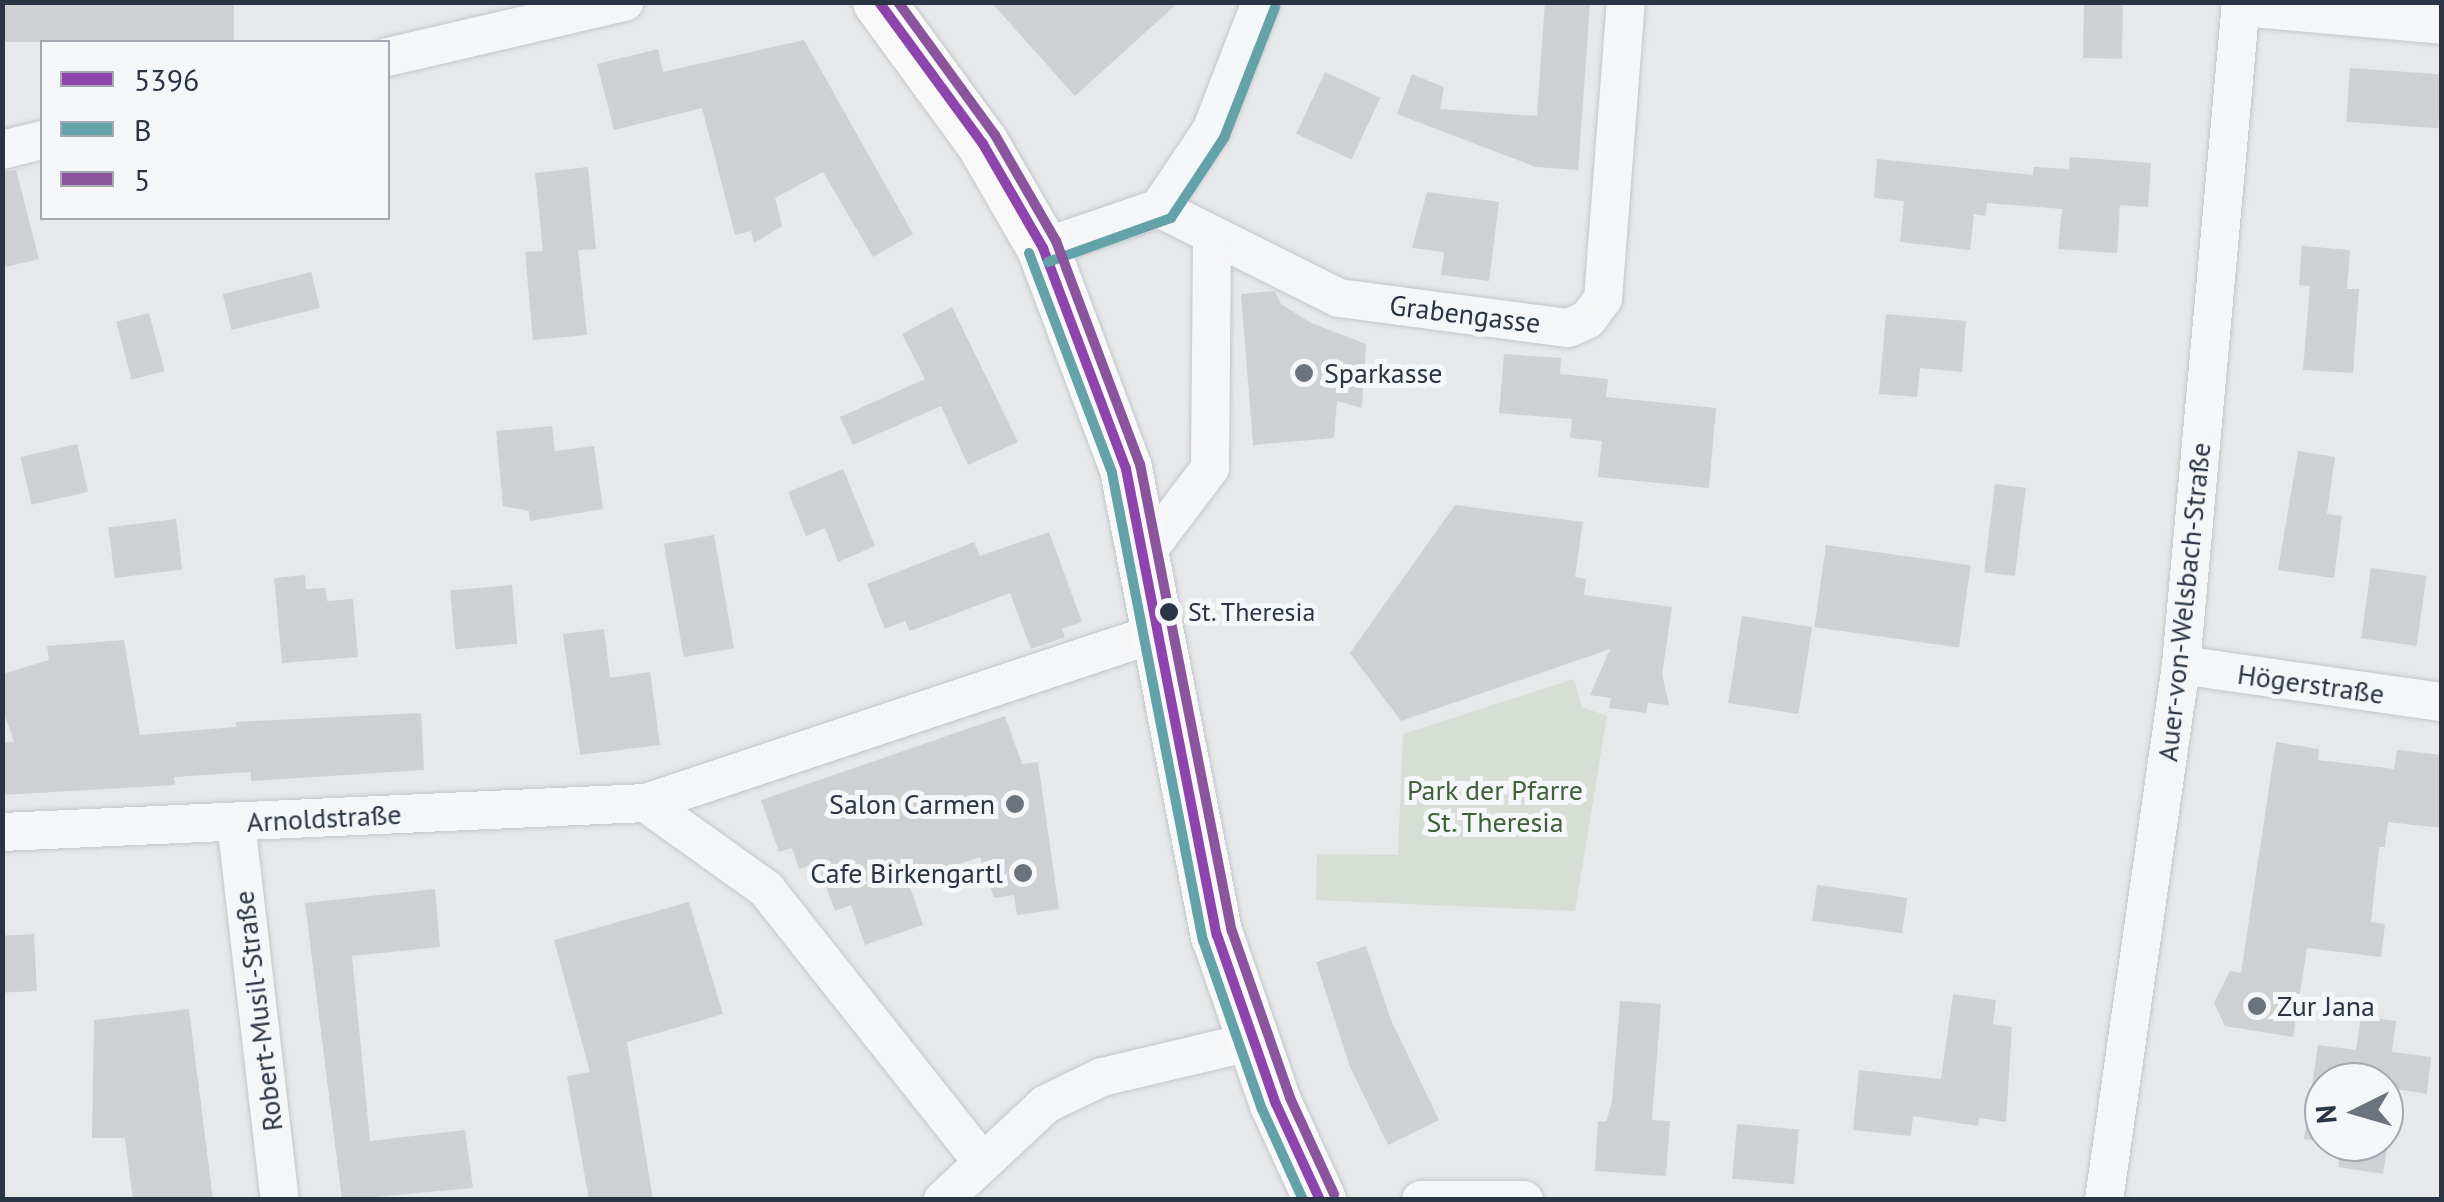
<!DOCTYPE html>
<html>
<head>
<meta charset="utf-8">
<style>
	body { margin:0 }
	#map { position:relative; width:2444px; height:1202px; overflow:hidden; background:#e6e8ea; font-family:"PT Sans",sans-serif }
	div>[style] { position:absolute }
	.green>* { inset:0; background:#d6ded6 }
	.building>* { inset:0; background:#ced0d3; transform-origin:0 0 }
	.roads { filter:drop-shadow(0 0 2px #c4c6c8) drop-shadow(0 0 2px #c4c6c8) }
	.street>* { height:38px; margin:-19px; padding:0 19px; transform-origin:19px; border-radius:19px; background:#f5f6f7 }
	.secondary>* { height:52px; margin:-26px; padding:0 26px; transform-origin:26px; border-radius:26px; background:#f8f8f8 }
	.bus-1>* { height:10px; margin:-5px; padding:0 5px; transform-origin:5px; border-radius:5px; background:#8e44ad }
	.bus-2>* { height:10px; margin:-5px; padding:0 5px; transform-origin:5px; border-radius:5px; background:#62a2a8 }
	.bus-3>* { height:10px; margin:-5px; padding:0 5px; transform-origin:5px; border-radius:5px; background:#8b559d }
	.dots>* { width:28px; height:28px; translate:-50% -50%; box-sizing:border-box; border:5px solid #f4f6f9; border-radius:50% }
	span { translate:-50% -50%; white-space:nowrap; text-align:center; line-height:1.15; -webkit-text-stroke:10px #f4f6f9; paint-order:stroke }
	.bus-label { font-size:26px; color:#2b3445 }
	.left { translate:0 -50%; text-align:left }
	.street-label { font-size:28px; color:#2b3445 }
	.poi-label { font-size:28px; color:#2b3445 }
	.right { translate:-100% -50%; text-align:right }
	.park-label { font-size:28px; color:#3f6138 }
	.frame { position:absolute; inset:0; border:5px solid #2b3445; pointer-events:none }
	.legend { position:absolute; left:40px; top:40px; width:350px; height:180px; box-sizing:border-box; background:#f4f6f9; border:2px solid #a4a8b1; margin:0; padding:12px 18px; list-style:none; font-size:30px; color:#2b3445 }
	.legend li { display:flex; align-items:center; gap:20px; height:50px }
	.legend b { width:50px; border:2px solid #a4a8b1 }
	.north { position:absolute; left:2304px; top:1062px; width:100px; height:100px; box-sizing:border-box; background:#f4f6f9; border:2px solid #a4a8b1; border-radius:50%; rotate:265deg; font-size:28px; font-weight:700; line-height:40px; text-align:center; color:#2b3445 }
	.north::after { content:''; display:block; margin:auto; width:35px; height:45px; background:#6c737f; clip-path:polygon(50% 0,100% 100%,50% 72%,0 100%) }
</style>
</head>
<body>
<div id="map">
	<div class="green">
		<div style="clip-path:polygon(1574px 679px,1582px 707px,1607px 716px,1575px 911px,1316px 900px,1317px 854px,1398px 855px,1403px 734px)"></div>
	</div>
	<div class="building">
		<div style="left:2px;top:2px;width:232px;height:40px"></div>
		<div style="clip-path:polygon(991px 2px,1179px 2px,1075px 96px)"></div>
		<div style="clip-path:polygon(1545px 2px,1590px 5px,1578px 170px,1536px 167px,1397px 114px,1412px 74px,1444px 87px,1440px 109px,1537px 116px)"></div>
		<div style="left:2084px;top:2px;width:39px;height:56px;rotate:1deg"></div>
		<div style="clip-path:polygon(804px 40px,913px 234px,873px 257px,823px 172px,775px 198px,782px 226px,754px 243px,751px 231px,735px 235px,702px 108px,614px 130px,597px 64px,658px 49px,663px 72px)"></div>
		<div style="left:2350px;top:68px;width:92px;height:54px;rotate:4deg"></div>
		<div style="left:1325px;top:72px;width:61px;height:68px;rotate:25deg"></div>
		<div style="clip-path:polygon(2070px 157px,2151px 163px,2148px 207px,2120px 205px,2117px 253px,2058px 249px,2062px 209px,1987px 203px,1986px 216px,1974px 214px,1970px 250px,1900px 242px,1904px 201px,1874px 198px,1877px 159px,2033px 175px,2034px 167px,2069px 169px)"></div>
		<div style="clip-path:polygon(588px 167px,596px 249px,578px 250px,587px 335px,533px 340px,525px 252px,543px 251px,535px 173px)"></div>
		<div style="clip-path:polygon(16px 170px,39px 259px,2px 268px,2px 172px)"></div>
		<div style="clip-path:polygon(1427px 192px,1499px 202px,1489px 281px,1441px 275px,1444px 252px,1412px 248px)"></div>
		<div style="clip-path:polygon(2302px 246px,2350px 250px,2347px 289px,2359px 289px,2353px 373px,2303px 370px,2310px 286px,2299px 285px)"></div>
		<div style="left:311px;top:272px;width:37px;height:91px;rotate:76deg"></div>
		<div style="clip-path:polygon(1275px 291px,1281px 304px,1311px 323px,1366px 344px,1362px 408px,1337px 401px,1334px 438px,1253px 445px,1241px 294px)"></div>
		<div style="clip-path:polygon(952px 307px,1018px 442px,968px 465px,941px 406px,853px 445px,840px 417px,925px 379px,902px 334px)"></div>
		<div style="left:149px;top:313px;width:60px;height:34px;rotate:75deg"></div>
		<div style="clip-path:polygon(1886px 314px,1966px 321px,1962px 372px,1920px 368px,1917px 397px,1879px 394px)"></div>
		<div style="clip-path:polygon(1504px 354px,1561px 358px,1560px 374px,1608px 379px,1606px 397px,1716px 408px,1709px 488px,1598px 477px,1602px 441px,1570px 438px,1572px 419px,1499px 413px)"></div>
		<div style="clip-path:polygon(552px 426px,555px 451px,594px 446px,603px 509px,530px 521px,529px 511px,503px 506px,496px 431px)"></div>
		<div style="left:77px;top:444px;width:49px;height:58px;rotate:77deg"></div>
		<div style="clip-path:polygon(2298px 451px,2335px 457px,2327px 514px,2342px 516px,2334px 578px,2278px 570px)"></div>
		<div style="clip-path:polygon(843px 469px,875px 546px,838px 562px,825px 528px,806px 536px,788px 492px)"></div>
		<div style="left:1995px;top:484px;width:31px;height:89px;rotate:7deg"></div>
		<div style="clip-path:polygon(1455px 505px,1583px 522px,1575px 577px,1586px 579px,1584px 595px,1672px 607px,1662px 674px,1669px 705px,1648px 703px,1646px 713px,1609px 708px,1611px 698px,1590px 695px,1610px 649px,1401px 721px,1350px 653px)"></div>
		<div style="left:176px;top:519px;width:51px;height:68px;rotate:83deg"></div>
		<div style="clip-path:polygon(1049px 532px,1082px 622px,1062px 629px,1065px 637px,1031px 649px,1010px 593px,910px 631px,905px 621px,885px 629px,867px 584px,974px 542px,980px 556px)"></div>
		<div style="left:714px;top:535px;width:115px;height:51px;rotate:80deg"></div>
		<div style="left:1826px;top:545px;width:146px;height:83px;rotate:8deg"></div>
		<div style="left:2371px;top:568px;width:56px;height:71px;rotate:8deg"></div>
		<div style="clip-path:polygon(305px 575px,306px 589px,325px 588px,327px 601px,353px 599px,358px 657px,282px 663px,274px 578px)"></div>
		<div style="left:512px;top:585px;width:59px;height:62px;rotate:85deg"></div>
		<div style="left:1742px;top:616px;width:71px;height:88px;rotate:9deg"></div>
		<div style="clip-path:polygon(604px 629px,610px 678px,650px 672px,660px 745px,580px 755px,563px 634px)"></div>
		<div style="clip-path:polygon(124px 640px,140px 735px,236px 727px,236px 722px,421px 713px,424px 770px,251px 781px,251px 772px,174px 777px,175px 785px,2px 795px,2px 743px,14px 742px,2px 707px,2px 674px,49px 660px,47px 646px)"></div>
		<div style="clip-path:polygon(1005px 716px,1022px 764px,1038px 762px,1059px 909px,1017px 915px,1014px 895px,994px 898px,980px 857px,908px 881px,923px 925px,865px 945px,851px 905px,835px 911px,817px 863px,799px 869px,792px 848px,779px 852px,761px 800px)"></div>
		<div style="clip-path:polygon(2276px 742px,2319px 749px,2318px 760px,2394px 769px,2397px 750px,2442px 755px,2442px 828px,2388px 822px,2385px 847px,2379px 847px,2371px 922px,2385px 924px,2381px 957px,2307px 948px,2293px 1037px,2225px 1026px,2214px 1003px,2230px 971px,2241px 973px)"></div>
		<div style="left:1817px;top:885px;width:91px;height:36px;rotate:8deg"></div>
		<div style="clip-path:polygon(435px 889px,440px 947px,352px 956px,370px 1141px,465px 1130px,473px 1188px,342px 1200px,305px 903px)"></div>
		<div style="clip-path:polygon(689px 902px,723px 1014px,627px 1042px,653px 1200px,589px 1200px,567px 1076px,590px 1072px,554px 940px)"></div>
		<div style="left:34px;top:934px;width:57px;height:32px;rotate:87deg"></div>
		<div style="clip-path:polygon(1366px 946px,1391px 1020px,1439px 1120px,1388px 1145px,1350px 1067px,1316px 962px)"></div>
		<div style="clip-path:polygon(1953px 994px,1996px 1000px,1993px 1024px,2012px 1027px,2006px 1122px,1979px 1118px,1978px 1126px,1913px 1116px,1911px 1136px,1853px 1130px,1859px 1070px,1941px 1079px)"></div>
		<div style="clip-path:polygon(1620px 1001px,1661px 1004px,1652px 1120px,1670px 1121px,1666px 1176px,1595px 1171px,1598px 1121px,1606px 1122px,1612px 1102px)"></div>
		<div style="clip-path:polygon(189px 1009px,213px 1200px,133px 1200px,125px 1138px,92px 1138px,94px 1020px)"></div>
		<div style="clip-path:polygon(2361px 1016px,2396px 1021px,2392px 1052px,2431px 1057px,2427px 1094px,2396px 1089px,2383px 1174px,2338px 1167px,2342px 1144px,2327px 1142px,2384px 1142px,2384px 1082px,2324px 1082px,2324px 1142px,2304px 1139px,2318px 1045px,2356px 1050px)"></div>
		<div style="left:1737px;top:1124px;width:62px;height:55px;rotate:5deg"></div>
	</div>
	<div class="roads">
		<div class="street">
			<div style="left:2241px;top:7px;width:202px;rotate:5.1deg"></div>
			<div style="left:388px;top:57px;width:243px;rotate:-13.1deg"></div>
			<div style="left:2px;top:150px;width:41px;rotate:-14deg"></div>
			<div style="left:1159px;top:208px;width:201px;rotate:26.6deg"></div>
			<div style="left:1339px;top:298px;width:231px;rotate:7.5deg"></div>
			<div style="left:1568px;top:328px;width:21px;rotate:-23deg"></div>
			<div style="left:1587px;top:320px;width:26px;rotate:-53deg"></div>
			<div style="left:1603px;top:299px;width:298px;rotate:-85.6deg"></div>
			<div style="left:1043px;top:248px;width:123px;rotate:-19deg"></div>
			<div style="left:1159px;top:208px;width:93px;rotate:-56deg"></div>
			<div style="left:1211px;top:131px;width:138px;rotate:-68.8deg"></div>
			<div style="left:1145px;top:554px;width:108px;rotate:-52.9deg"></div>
			<div style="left:1210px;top:468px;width:231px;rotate:-89.5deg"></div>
			<div style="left:2181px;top:665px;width:264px;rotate:8.1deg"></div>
			<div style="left:646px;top:803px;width:148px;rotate:35.6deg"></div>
			<div style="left:766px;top:889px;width:345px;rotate:51.6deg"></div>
			<div style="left:236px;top:822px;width:381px;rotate:83.4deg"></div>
			<div style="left:2px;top:832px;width:645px;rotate:-2.58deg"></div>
			<div style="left:646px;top:803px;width:544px;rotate:-18.43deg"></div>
			<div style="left:943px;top:1200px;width:141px;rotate:-43deg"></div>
			<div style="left:1046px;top:1104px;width:62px;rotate:-25.7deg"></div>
			<div style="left:1102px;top:1077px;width:156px;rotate:-13.3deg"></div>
			<div style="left:1421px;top:1200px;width:103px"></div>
			<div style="left:2104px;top:1200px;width:541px;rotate:-81.81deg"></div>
			<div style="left:2181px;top:665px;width:666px;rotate:-84.83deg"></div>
		</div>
		<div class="secondary">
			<div style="left:879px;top:2px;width:176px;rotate:53.8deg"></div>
			<div style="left:983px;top:144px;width:120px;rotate:60deg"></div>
			<div style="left:1043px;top:248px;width:236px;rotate:69.4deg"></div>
			<div style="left:1126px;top:469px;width:475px;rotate:79deg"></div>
			<div style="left:1217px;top:935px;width:179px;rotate:70.8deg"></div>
			<div style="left:1276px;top:1104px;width:106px;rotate:65.4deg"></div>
		</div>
	</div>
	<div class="bus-1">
		<div style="left:879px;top:2px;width:176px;rotate:53.8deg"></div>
		<div style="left:983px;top:144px;width:120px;rotate:60deg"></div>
		<div style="left:1043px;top:248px;width:236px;rotate:69.4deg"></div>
		<div style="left:1126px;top:469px;width:475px;rotate:79deg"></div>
		<div style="left:1217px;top:935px;width:179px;rotate:70.8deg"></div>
		<div style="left:1276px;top:1104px;width:106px;rotate:65.4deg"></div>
	</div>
	<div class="bus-2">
		<div style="left:1029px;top:253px;width:235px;rotate:69.3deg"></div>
		<div style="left:1112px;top:473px;width:476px;rotate:79deg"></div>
		<div style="left:1203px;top:940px;width:179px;rotate:70.8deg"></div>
		<div style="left:1262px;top:1109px;width:100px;rotate:65.7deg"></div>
		<div style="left:1048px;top:262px;width:131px;rotate:-19.7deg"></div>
		<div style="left:1171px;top:218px;width:96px;rotate:-56.5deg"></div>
		<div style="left:1224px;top:138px;width:141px;rotate:-68.7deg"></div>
	</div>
	<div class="bus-3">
		<div style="left:898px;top:2px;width:165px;rotate:53.9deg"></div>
		<div style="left:995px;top:135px;width:122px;rotate:60.1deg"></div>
		<div style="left:1056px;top:241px;width:238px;rotate:69.4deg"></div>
		<div style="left:1140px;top:464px;width:476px;rotate:78.9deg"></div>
		<div style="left:1232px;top:931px;width:177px;rotate:70.8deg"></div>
		<div style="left:1290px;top:1098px;width:106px;rotate:65.4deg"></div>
	</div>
	<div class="dots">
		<div style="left:1304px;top:373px;background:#6c737f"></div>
		<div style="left:1169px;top:612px;background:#2b3445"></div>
		<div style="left:1015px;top:804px;background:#6c737f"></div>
		<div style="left:1023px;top:873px;background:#6c737f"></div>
		<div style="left:2257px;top:1006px;background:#6c737f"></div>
	</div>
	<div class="bus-label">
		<span class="left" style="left:1188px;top:612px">St. Theresia</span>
	</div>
	<div class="street-label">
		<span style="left:1465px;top:314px;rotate:7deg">Grabengasse</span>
		<span style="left:2184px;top:602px;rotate:-84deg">Auer-von-Welsbach-Straße</span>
		<span style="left:2311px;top:684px;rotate:8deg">Högerstraße</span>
		<span style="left:324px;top:818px;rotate:-3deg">Arnoldstraße</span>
		<span style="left:258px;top:1011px;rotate:-97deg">Robert-Musil-Straße</span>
	</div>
	<div class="poi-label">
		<span class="left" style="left:1324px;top:373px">Sparkasse</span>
		<span class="right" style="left:995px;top:804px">Salon Carmen</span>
		<span class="right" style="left:1003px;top:873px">Cafe Birkengartl</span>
		<span class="left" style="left:2277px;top:1006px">Zur Jana</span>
	</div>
	<div class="park-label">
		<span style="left:1495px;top:806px">Park der Pfarre<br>St. Theresia</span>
	</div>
	<div class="frame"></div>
	<ul class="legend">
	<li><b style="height:12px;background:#8e44ad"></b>5396</li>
	<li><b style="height:12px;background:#62a2a8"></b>B</li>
	<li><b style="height:12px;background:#8b559d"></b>5</li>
	</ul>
	<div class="north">N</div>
</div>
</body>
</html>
